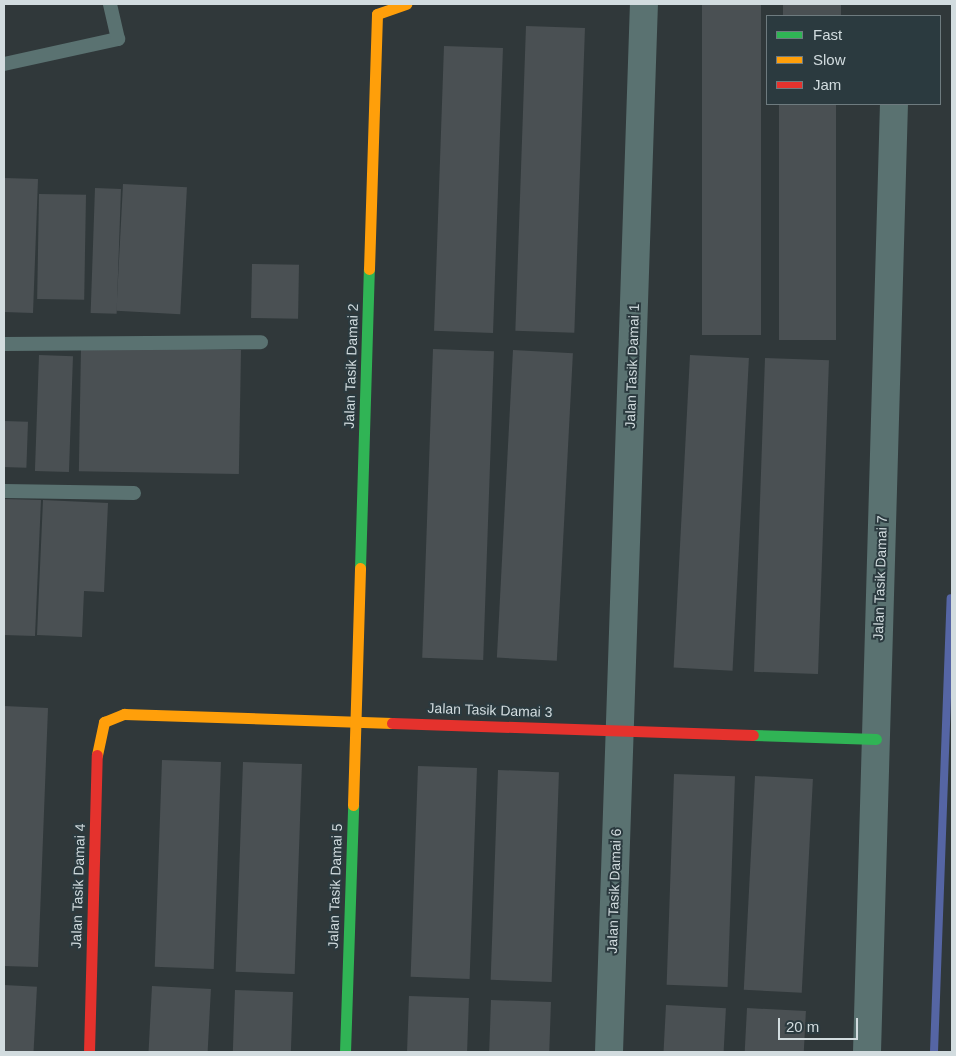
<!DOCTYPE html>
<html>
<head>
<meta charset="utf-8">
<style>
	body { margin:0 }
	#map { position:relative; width:956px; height:1056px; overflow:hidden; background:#30383a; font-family:Arial,sans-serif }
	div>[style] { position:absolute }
	.stream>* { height:8px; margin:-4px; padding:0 4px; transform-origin:4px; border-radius:4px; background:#5565a4 }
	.building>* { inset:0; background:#4a5053; transform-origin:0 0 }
	.lane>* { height:14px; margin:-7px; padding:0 7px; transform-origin:7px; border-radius:7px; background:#5a7271 }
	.street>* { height:28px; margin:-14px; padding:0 14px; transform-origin:14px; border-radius:14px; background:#5a7271 }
	.fast>* { height:11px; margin:-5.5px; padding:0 5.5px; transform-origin:5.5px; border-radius:5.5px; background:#30b455 }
	.slow>* { height:11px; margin:-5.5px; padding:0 5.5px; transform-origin:5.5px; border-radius:5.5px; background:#ff9f0a }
	.jam>* { height:11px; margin:-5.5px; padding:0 5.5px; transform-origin:5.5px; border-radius:5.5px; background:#e5322d }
	span { translate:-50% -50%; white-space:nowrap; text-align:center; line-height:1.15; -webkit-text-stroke:4px #2b3a3f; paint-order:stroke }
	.street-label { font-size:14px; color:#d2dcdf }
	.frame { position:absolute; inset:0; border:5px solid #d2dcdf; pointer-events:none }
	.legend { position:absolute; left:766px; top:15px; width:175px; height:90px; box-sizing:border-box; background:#2b3a3f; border:1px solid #6e7b7f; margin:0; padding:6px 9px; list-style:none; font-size:15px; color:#d2dcdf }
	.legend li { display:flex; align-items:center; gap:10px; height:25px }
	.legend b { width:25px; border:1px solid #6e7b7f }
	.scale { position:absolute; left:778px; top:1018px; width:80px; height:22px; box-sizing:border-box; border:2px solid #d2dcdf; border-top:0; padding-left:6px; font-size:15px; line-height:18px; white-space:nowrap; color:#d2dcdf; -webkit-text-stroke:4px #2b3a3f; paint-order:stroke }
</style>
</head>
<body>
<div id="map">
	<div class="stream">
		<div style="left:934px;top:1052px;width:454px;rotate:-87.9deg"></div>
	</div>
	<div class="building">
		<div style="left:702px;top:4px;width:59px;height:331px"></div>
		<div style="left:783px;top:4px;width:58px;height:12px"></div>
		<div style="left:526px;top:26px;width:59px;height:305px;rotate:2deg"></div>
		<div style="left:444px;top:46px;width:59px;height:285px;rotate:2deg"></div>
		<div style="left:779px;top:104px;width:57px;height:236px"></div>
		<div style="clip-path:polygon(4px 178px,38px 179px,33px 313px,4px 312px)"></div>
		<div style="left:123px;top:184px;width:64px;height:127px;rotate:3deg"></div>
		<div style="left:95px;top:188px;width:26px;height:125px;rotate:2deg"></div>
		<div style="left:39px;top:194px;width:47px;height:105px;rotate:1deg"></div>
		<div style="left:252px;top:264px;width:47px;height:54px;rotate:1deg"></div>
		<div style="left:433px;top:349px;width:61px;height:309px;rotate:2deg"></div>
		<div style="left:241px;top:350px;width:124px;height:160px;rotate:91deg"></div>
		<div style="left:513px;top:350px;width:60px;height:308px;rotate:3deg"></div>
		<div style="left:39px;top:355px;width:34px;height:116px;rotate:2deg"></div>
		<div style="left:690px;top:355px;width:59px;height:313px;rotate:3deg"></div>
		<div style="left:765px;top:358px;width:64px;height:314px;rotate:2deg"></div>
		<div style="left:4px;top:421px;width:24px;height:46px;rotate:2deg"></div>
		<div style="clip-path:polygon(4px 499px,41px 500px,35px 636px,4px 635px)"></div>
		<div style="clip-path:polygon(43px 500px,108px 503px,104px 592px,84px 591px,82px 637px,37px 635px)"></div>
		<div style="clip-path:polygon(4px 706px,48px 708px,38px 967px,4px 966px)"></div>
		<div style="left:162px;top:760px;width:59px;height:207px;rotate:2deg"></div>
		<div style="left:243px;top:762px;width:59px;height:210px;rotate:2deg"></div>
		<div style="left:418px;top:766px;width:59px;height:211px;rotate:2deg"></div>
		<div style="left:498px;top:770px;width:61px;height:210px;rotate:2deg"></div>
		<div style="left:674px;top:774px;width:61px;height:211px;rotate:2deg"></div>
		<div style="left:755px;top:776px;width:58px;height:214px;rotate:3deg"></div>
		<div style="left:4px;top:985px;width:33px;height:67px;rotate:3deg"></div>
		<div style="left:152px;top:986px;width:59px;height:66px;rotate:3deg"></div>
		<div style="left:235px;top:990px;width:58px;height:62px;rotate:2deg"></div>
		<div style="left:409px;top:996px;width:60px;height:56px;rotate:2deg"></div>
		<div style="left:491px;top:1000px;width:60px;height:52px;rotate:2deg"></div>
		<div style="left:666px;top:1005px;width:60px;height:47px;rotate:3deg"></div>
		<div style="left:747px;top:1008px;width:59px;height:44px;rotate:3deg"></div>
	</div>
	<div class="lane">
		<div style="left:4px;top:64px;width:117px;rotate:-12.4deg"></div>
		<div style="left:118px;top:39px;width:36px;rotate:-103deg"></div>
		<div style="left:4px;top:344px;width:257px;rotate:-0.4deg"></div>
		<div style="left:4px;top:491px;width:130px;rotate:0.9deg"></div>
	</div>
	<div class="street">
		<div style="left:609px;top:1052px;width:1049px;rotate:-88.09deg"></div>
		<div style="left:867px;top:1052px;width:948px;rotate:-88.37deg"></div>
	</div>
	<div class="fast">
		<div style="left:360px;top:568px;width:299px;rotate:-88.3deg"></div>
		<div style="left:753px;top:735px;width:123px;rotate:1.9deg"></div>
		<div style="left:345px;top:1052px;width:247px;rotate:-88.1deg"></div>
	</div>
	<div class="slow">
		<div style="left:369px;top:269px;width:255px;rotate:-88.2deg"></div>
		<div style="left:377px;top:14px;width:31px;rotate:-19deg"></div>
		<div style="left:97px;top:755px;width:34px;rotate:-78deg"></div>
		<div style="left:104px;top:722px;width:22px;rotate:-22deg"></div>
		<div style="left:124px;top:714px;width:268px;rotate:1.9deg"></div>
		<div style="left:353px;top:805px;width:237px;rotate:-88.3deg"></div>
	</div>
	<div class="jam">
		<div style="left:392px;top:723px;width:361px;rotate:1.9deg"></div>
		<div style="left:89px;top:1052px;width:297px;rotate:-88.5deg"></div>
	</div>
	<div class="street-label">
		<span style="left:351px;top:366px;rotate:-88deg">Jalan Tasik Damai 2</span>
		<span style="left:632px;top:366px;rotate:-88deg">Jalan Tasik Damai 1</span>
		<span style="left:880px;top:578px;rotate:-88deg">Jalan Tasik Damai 7</span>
		<span style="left:490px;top:710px;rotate:2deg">Jalan Tasik Damai 3</span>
		<span style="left:78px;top:886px;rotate:-88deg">Jalan Tasik Damai 4</span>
		<span style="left:335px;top:886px;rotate:-88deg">Jalan Tasik Damai 5</span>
		<span style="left:614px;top:891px;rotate:-88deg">Jalan Tasik Damai 6</span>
	</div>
	<div class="frame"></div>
	<ul class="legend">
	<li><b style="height:6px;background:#30b455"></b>Fast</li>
	<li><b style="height:6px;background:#ff9f0a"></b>Slow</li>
	<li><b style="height:6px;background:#e5322d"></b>Jam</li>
	</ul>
	<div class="scale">20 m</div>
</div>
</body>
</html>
